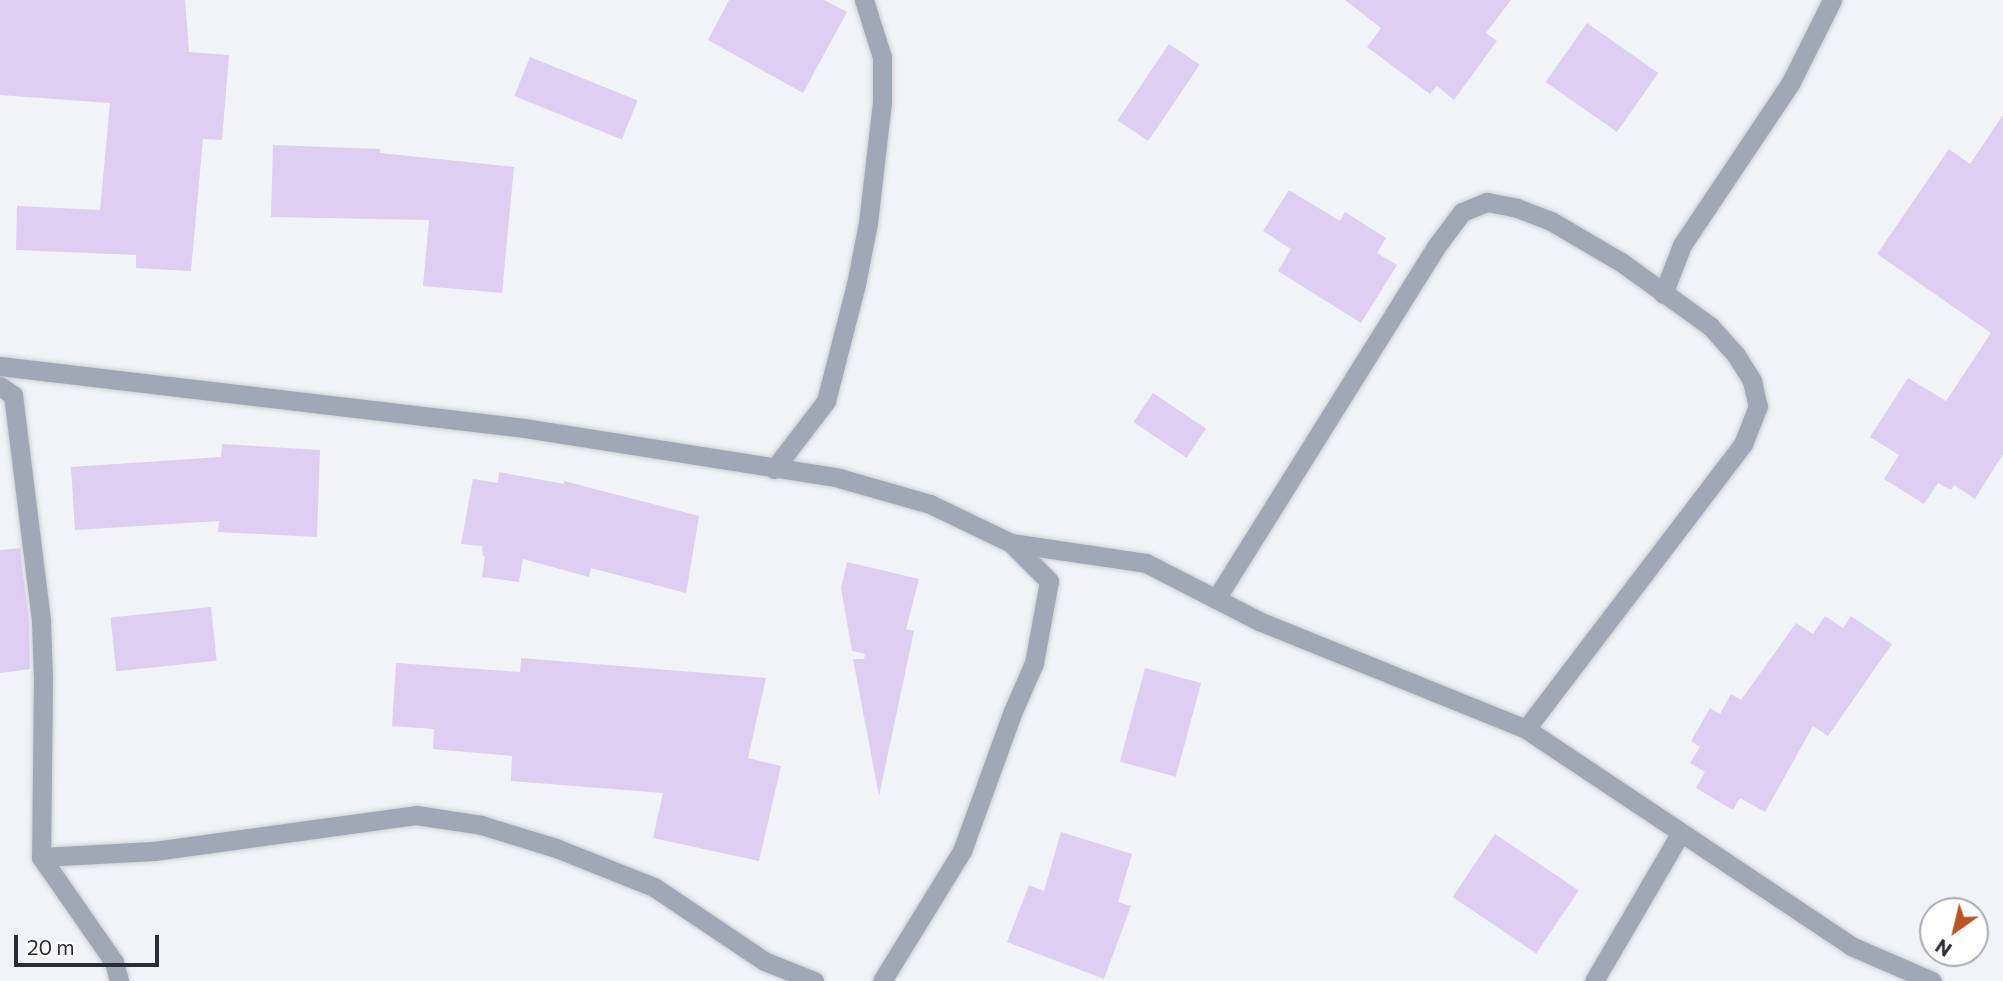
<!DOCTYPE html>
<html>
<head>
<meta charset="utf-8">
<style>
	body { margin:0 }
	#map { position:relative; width:2003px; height:981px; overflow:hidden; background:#f2f3f9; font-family:Commissioner,sans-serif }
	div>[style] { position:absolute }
	.building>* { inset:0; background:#decef2; transform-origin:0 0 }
	.roads { filter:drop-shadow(0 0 2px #cecfd6) drop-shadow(0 0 2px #cecfd6) }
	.minor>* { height:19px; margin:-9.5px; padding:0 9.5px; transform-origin:9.5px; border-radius:9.5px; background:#9fa8b4 }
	span { translate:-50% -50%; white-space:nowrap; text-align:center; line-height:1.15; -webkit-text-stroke:7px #fff; paint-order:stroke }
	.north { position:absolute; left:1919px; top:897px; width:70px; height:70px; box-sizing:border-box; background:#fff; border:2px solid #aaabaf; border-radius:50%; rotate:214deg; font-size:19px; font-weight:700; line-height:28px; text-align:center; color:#2b2c38 }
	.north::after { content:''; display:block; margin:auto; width:24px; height:32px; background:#bb5526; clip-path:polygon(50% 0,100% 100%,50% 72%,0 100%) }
	.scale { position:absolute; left:14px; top:935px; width:145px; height:32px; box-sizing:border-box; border:4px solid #2b2c38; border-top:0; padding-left:9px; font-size:21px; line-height:24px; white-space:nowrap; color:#2b2c38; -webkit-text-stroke:5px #fff; paint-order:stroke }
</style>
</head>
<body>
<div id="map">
	<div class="building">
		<div style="clip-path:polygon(0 0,185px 0,189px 52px,229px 55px,222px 140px,203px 139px,191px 271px,136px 268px,136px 255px,16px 250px,17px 206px,100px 210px,110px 103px,0 95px)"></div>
		<div style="clip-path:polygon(729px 0,824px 0,847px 12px,803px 93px,708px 40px)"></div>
		<div style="clip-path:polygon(1345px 0,1511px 0,1486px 33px,1497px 41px,1454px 100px,1437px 86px,1430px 94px,1367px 47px,1381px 28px)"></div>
		<div style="left:1587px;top:23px;width:87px;height:72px;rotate:35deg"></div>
		<div style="left:1169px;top:44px;width:37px;height:92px;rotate:34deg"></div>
		<div style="left:530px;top:57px;width:116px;height:42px;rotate:22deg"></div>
		<div style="clip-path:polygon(2003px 115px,2003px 454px,1975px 499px,1954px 485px,1951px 490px,1938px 483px,1924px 504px,1884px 479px,1899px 455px,1870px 437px,1908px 378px,1946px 401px,1991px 333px,1877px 254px,1949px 149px,1970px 164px)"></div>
		<div style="clip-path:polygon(273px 145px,380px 149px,380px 153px,514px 167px,502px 293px,423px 286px,429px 220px,271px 217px)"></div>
		<div style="clip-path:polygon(1289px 190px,1340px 221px,1345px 212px,1386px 238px,1377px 253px,1397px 265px,1361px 323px,1278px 271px,1291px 249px,1263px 231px)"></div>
		<div style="left:1153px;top:393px;width:64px;height:35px;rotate:34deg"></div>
		<div style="clip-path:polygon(222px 444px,320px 450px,317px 537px,218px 532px,219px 521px,75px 530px,71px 467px,221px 457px)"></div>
		<div style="clip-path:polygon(499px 472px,564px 484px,564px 481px,699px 516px,686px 593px,591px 568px,589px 577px,523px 559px,519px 582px,482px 577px,485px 556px,483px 556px,482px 546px,461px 544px,473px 479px,498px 483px)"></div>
		<div style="clip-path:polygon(20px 548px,29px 622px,30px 669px,0 673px,0 550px)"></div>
		<div style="clip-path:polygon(847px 562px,919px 579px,906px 629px,914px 631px,879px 796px,853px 659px,864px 659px,865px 654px,852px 651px,841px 588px)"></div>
		<div style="left:211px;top:607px;width:54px;height:101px;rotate:84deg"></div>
		<div style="clip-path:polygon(1825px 616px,1843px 628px,1851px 616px,1892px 644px,1828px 736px,1813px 726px,1765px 812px,1740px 798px,1733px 810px,1696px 788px,1705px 772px,1690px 763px,1700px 747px,1691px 741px,1710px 708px,1720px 714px,1731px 694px,1741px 700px,1796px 623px,1813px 634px)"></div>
		<div style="clip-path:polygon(521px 658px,766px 678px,748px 758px,781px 766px,759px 861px,653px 838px,663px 793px,511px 781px,512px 756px,433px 749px,434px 729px,392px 726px,396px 663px,520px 672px)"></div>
		<div style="left:1145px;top:668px;width:58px;height:97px;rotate:15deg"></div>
		<div style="clip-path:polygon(1061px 832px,1132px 854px,1118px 902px,1131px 906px,1104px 979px,1007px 942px,1029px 885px,1044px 891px)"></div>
		<div style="left:1495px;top:834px;width:101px;height:76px;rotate:34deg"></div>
	</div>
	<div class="roads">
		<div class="minor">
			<div style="left:1663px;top:294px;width:53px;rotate:-68.8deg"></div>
			<div style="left:1682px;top:245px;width:196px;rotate:-56.2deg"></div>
			<div style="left:1791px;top:82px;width:92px;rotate:-63.4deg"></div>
			<div style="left:0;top:366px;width:529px;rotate:6.74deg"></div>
			<div style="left:525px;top:428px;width:318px;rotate:9deg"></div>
			<div style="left:839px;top:478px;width:95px;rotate:15.9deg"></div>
			<div style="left:930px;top:504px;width:90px;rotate:25.7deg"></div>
			<div style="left:1011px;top:543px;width:136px;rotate:8.4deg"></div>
			<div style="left:1146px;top:563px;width:127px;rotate:27.2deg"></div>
			<div style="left:1259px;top:621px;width:288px;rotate:22deg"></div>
			<div style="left:1526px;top:729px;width:391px;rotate:33.7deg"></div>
			<div style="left:1851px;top:946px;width:88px;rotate:23.4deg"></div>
			<div style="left:0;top:386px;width:16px;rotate:35deg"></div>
			<div style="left:13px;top:395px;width:228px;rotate:82.9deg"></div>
			<div style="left:41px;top:621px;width:56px;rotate:88deg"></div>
			<div style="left:43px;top:677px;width:180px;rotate:90.6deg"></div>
			<div style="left:41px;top:857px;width:128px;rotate:55.2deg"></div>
			<div style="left:114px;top:962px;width:20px;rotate:75deg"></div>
			<div style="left:774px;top:469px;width:86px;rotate:-52.6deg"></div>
			<div style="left:826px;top:401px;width:121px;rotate:-75.6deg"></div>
			<div style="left:856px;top:284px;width:62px;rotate:-78.9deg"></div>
			<div style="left:868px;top:223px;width:122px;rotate:-83.4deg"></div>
			<div style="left:882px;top:102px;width:45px;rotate:-90deg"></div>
			<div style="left:882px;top:57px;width:60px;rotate:-107.5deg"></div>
			<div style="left:1216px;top:599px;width:414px;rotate:-58deg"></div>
			<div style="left:1435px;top:248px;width:45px;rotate:-53.1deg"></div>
			<div style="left:1462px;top:212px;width:27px;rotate:-22deg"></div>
			<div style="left:1487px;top:202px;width:31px;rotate:11deg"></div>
			<div style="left:1517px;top:208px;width:36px;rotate:21deg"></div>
			<div style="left:1551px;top:221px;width:81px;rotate:30.4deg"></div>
			<div style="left:1621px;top:262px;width:110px;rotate:35.7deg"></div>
			<div style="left:1710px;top:326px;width:39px;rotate:48deg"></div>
			<div style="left:1736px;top:355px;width:31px;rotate:58deg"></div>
			<div style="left:1752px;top:381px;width:26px;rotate:77deg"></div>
			<div style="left:1758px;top:406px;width:41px;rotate:111.5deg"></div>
			<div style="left:1743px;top:444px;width:358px;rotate:127.3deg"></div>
			<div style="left:41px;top:857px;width:113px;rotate:-3deg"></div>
			<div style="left:154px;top:851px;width:264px;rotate:-7.8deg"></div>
			<div style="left:416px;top:815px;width:66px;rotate:8.7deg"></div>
			<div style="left:481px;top:825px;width:78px;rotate:17deg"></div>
			<div style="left:556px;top:848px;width:105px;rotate:21.7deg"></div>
			<div style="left:654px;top:887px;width:133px;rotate:33.9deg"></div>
			<div style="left:764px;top:961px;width:54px;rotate:21.8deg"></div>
			<div style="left:882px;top:981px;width:153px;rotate:-58.4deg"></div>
			<div style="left:962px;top:851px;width:149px;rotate:-70deg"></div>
			<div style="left:1013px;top:711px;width:52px;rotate:-66.4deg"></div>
			<div style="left:1034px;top:663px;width:83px;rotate:-79.6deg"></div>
			<div style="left:1049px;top:581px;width:54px;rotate:-135deg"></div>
			<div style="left:1594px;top:981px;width:170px;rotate:-59.7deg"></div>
		</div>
	</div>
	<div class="north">N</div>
	<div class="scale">20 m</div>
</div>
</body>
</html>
